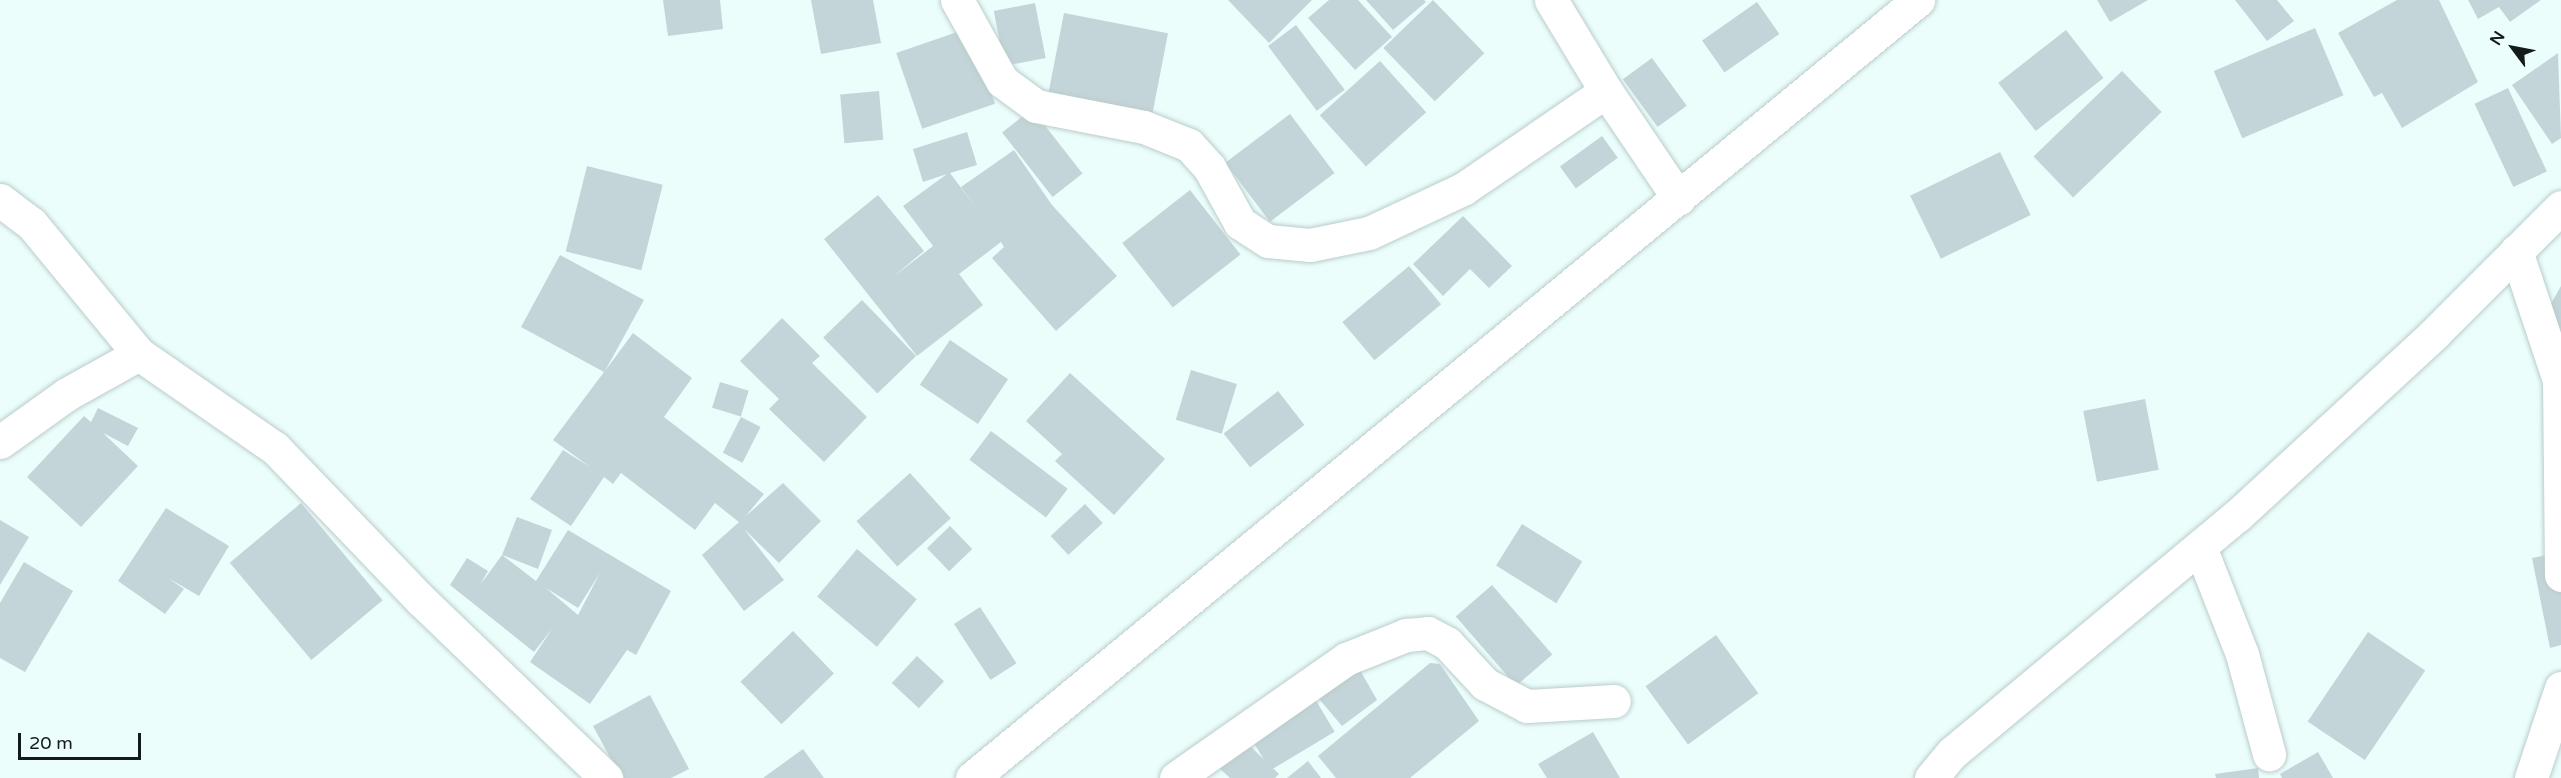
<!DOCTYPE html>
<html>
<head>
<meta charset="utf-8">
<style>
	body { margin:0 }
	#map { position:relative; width:2561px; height:778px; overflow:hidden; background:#ebfefc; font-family:"Varela Round",sans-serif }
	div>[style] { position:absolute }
	.building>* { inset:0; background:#c4d5d9; transform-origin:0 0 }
	.roads { filter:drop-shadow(0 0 2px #bacccb) drop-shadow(0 0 2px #bacccb) }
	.minor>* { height:33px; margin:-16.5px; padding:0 16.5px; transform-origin:16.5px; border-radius:16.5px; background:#fff }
	.primary>* { height:33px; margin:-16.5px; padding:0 16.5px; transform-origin:16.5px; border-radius:16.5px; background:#fff }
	span { translate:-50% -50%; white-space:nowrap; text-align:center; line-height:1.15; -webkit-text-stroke:6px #ebfefc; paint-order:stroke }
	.north { position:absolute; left:2483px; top:18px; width:60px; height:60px; -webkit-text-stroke:4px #ebfefc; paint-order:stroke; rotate:302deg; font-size:16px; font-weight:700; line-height:24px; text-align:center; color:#151b1b }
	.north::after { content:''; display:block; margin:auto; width:21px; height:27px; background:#151b1b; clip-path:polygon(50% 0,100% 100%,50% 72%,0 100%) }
	.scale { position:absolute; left:18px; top:733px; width:123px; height:27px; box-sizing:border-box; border:3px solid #151b1b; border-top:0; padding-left:8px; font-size:18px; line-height:21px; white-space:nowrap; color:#151b1b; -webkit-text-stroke:4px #ebfefc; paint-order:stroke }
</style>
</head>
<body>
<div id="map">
	<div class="building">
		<div style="clip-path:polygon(663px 0,720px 0,723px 29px,668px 36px)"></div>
		<div style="clip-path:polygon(811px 0,873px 0,881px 43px,821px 54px)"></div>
		<div style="clip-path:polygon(1228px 0,1312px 0,1269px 43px)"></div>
		<div style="clip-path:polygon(1329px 0,1358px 0,1392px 37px,1355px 70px,1308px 18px)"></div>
		<div style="clip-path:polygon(1366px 0,1424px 0,1426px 2px,1393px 30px)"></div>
		<div style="left:1433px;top:0;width:74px;height:69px;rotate:46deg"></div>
		<div style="clip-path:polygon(2097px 0,2148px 0,2110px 22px)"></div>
		<div style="clip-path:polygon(2235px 0,2277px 0,2294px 21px,2267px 41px)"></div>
		<div style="clip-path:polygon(2397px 0,2439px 0,2478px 82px,2402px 128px,2382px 93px,2374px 97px,2338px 33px)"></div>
		<div style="clip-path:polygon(2468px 0,2541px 0,2510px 22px,2499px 7px,2478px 19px)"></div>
		<div style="left:1757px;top:2px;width:39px;height:67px;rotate:55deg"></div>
		<div style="left:1035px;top:3px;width:56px;height:42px;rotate:79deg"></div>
		<div style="left:1064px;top:13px;width:106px;height:82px;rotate:11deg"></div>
		<div style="left:1296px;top:25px;width:81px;height:35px;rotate:53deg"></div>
		<div style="left:969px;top:28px;width:80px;height:77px;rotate:71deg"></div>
		<div style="left:2315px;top:28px;width:73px;height:110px;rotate:67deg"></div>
		<div style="left:2066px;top:30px;width:61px;height:86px;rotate:52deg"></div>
		<div style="clip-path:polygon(2558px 53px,2561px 138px,2552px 144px,2512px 85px)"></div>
		<div style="left:1652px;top:58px;width:59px;height:36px;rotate:54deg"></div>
		<div style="left:1380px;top:61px;width:69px;height:81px;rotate:48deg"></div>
		<div style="left:2122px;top:71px;width:57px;height:123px;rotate:46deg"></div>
		<div style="left:2508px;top:88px;width:92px;height:37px;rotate:65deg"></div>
		<div style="left:879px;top:91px;width:49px;height:39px;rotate:85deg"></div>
		<div style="left:1032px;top:109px;width:82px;height:38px;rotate:52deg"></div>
		<div style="left:1290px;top:114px;width:74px;height:81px;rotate:53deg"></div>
		<div style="clip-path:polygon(967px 132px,977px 165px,950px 173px,977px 209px,961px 187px,1014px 150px,1052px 205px,1117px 276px,1056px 331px,992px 258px,1004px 247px,1001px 242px,959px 274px,983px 305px,917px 356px,824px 239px,878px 195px,924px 251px,893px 277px,933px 246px,903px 206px,947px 174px,923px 182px,913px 149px)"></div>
		<div style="left:1602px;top:136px;width:27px;height:52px;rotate:54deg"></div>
		<div style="left:2000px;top:152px;width:70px;height:100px;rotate:64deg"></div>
		<div style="left:587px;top:166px;width:78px;height:88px;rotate:14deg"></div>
		<div style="left:1190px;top:190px;width:82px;height:86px;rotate:52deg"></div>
		<div style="clip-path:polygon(1463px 216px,1512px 266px,1489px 288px,1470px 269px,1443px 296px,1413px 264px)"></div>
		<div style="clip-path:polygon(560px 255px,644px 300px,605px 371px,633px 333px,692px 378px,664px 417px,764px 494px,740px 523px,715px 503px,695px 530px,621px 473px,613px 484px,604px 477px,571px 526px,530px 499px,563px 450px,590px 467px,553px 440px,604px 372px,521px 327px)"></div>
		<div style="left:1409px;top:266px;width:50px;height:87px;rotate:50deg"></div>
		<div style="clip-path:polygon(2561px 286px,2561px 338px,2539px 325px)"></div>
		<div style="left:862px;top:300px;width:78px;height:54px;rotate:46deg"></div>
		<div style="clip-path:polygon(782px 318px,820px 356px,812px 363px,867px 417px,824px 462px,769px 409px,779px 399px,740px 361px)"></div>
		<div style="left:950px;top:340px;width:70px;height:54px;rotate:34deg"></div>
		<div style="left:1191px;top:370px;width:48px;height:52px;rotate:17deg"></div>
		<div style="clip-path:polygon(1070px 373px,1165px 459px,1114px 515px,1055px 461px,1062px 454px,1026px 421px)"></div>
		<div style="left:720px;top:382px;width:30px;height:27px;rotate:17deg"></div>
		<div style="left:1278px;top:391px;width:43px;height:69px;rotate:52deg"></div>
		<div style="left:2145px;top:399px;width:72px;height:63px;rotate:79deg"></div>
		<div style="clip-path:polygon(98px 408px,138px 428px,128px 446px,103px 433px,138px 466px,81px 527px,27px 477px,84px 416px,91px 422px)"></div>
		<div style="left:741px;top:417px;width:22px;height:40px;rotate:27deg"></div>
		<div style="left:991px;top:431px;width:96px;height:36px;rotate:37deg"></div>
		<div style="left:910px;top:473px;width:61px;height:72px;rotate:48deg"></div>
		<div style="clip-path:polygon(783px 483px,821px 521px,779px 563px,744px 529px,784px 580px,744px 611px,702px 555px)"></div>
		<div style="left:301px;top:503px;width:127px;height:93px;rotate:50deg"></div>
		<div style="left:1085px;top:504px;width:26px;height:47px;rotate:47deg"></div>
		<div style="clip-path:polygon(166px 508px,229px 546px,199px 596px,168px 578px,184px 589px,165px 614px,118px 581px)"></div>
		<div style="clip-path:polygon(evenodd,517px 517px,552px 530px,538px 569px,502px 555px,536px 581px,568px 530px,671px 591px,636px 655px,627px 650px,590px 704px,530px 662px,552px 629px,534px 652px,450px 585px,467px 558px,488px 571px,480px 585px,502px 555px,517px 517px,600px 573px,578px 615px,546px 588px,578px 608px,600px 573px)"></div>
		<div style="clip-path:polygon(0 520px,29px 537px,0 585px)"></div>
		<div style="left:1522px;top:524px;width:71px;height:49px;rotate:32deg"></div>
		<div style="left:950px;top:526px;width:32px;height:32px;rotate:46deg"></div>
		<div style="left:857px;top:549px;width:78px;height:62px;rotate:40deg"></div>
		<div style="clip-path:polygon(2561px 552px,2561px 645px,2550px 648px,2532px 558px)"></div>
		<div style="clip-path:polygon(24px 562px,73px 591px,25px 672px,0 658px,0 603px)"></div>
		<div style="left:1492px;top:585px;width:92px;height:48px;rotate:49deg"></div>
		<div style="left:980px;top:607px;width:67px;height:31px;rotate:57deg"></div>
		<div style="left:793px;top:631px;width:59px;height:73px;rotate:46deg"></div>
		<div style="left:2368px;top:632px;width:69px;height:108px;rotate:34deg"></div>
		<div style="left:1716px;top:635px;width:72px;height:87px;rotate:54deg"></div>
		<div style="left:917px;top:656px;width:37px;height:37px;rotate:43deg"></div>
		<div style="clip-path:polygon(1356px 663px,1377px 700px,1342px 726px,1314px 693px)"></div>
		<div style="clip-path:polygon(1430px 663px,1440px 664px,1479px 721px,1410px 778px,1336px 778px,1318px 756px)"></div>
		<div style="left:1312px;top:694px;width:44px;height:75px;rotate:59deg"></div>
		<div style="clip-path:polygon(650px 695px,689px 769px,671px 778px,621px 778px,593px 726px)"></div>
		<div style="clip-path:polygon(1593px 732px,1620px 778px,1547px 778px,1538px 764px)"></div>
		<div style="clip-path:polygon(1245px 741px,1279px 774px,1275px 778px,1230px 778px,1219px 768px)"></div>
		<div style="clip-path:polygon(803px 749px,824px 778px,763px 778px)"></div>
		<div style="clip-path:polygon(2318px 752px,2333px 778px,2282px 778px,2280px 774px)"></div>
		<div style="clip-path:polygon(1308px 761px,1321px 778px,1287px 778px)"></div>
		<div style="clip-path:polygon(2258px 768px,2259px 778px,2216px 778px,2215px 774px)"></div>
	</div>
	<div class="roads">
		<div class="minor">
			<div style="left:957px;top:0;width:93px;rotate:60.9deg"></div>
			<div style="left:1002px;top:81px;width:42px;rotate:36.3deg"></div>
			<div style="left:1036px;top:106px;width:110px;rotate:11deg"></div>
			<div style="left:1144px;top:127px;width:48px;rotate:21.8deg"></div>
			<div style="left:1189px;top:145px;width:30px;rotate:48deg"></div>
			<div style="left:1209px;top:167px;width:64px;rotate:61deg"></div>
			<div style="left:1240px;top:223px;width:33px;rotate:33deg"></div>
			<div style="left:1268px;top:241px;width:42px;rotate:5.4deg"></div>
			<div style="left:1310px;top:245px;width:60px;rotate:-11.5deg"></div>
			<div style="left:1369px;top:233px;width:104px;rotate:-25.1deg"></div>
			<div style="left:1463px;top:189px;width:173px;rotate:-34.4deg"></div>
			<div style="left:1606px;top:91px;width:130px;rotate:55.9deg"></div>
			<div style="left:1551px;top:0;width:106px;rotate:58.9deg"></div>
			<div style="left:0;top:200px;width:39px;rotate:37deg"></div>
			<div style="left:31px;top:223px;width:170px;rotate:50.5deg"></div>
			<div style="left:2516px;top:251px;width:136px;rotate:71.6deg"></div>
			<div style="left:2559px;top:380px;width:195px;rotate:89.4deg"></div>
			<div style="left:0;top:442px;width:82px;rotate:-35.6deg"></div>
			<div style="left:67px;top:394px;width:82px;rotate:-29.1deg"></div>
			<div style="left:139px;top:354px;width:165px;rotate:34.7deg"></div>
			<div style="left:275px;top:448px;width:211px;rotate:46.2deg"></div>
			<div style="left:421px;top:600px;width:257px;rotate:43.9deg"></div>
			<div style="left:2200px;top:547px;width:115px;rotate:68.6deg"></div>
			<div style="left:2242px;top:654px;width:104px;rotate:74.9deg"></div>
			<div style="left:1176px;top:778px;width:208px;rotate:-35deg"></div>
			<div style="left:1346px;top:659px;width:65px;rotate:-21.8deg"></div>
			<div style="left:1406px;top:635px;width:22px;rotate:-5deg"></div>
			<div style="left:1428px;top:633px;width:21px;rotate:28deg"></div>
			<div style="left:1447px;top:643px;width:56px;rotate:47.2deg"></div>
			<div style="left:1485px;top:684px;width:47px;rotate:27.6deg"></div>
			<div style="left:1527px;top:706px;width:87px;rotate:-3.3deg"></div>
			<div style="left:1931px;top:778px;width:33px;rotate:-50deg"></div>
			<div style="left:1952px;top:753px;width:372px;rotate:-39.8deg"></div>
			<div style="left:2238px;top:515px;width:268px;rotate:-42.7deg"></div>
			<div style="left:2435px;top:333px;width:178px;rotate:-45deg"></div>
			<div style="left:2531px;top:778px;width:95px;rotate:-71.6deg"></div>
		</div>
		<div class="primary">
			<div style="left:972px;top:778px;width:1225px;rotate:-39.43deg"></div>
		</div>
	</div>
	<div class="north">N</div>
	<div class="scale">20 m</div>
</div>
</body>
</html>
